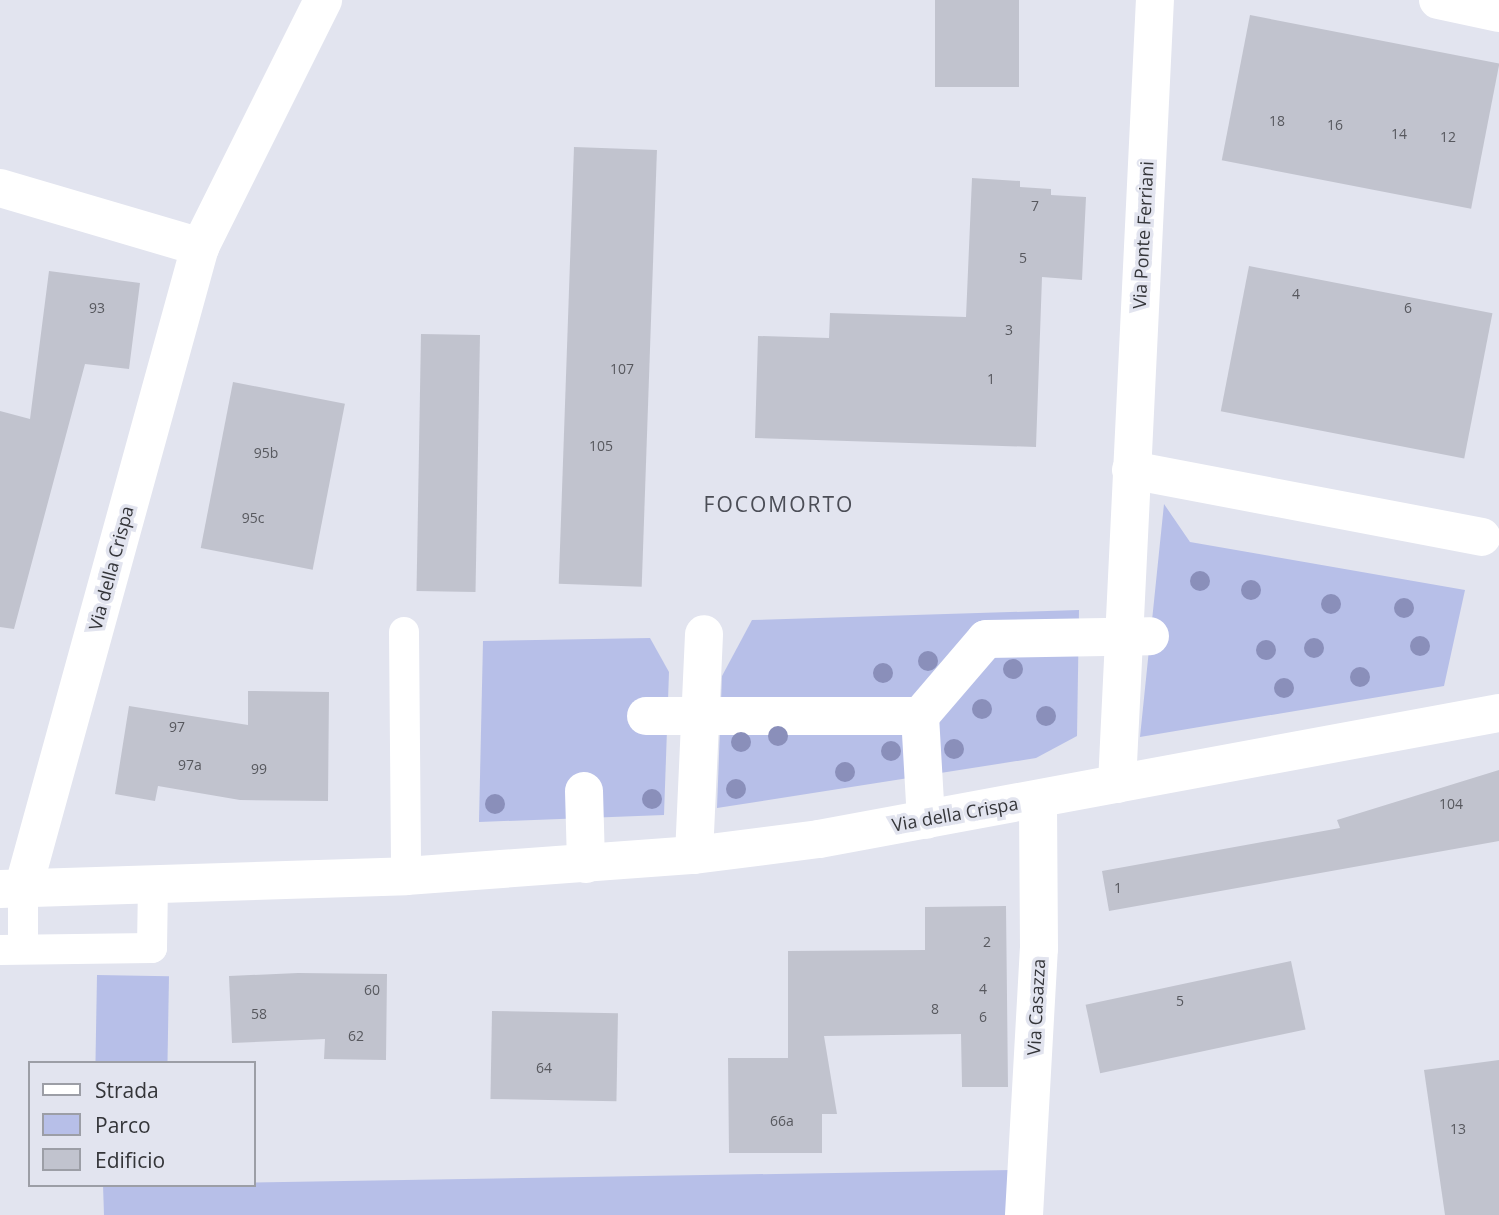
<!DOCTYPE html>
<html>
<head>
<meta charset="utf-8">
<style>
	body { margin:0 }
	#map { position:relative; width:1499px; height:1215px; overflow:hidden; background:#e2e4ef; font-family:"Open Sans",sans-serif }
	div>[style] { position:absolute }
	.green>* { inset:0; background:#b7bfe8; transform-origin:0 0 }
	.building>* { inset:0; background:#c1c3ce; transform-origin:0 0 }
	.service>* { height:30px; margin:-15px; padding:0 15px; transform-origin:15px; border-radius:15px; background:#fff }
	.pedestrian>* { height:38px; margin:-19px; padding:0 19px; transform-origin:19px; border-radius:19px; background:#fff }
	.minor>* { height:38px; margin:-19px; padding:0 19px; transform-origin:19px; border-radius:19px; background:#fff }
	.trees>* { width:20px; height:20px; margin:-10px; border-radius:50%; background:#8a8fba }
	span { translate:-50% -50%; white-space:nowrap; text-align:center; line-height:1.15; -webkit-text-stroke:7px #e2e4ef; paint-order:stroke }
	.number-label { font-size:14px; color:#57585e }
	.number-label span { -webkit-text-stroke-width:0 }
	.street-label { font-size:18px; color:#343539 }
	.quarter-label { font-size:21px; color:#4b4d56; letter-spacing:2px }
	.legend { position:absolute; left:28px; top:1061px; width:228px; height:126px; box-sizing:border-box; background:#e2e4ef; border:2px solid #9c9ea6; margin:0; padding:9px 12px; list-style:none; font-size:21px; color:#343539 }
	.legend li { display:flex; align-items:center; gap:14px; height:35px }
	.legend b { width:35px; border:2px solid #9c9ea6 }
</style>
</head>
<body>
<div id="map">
	<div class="green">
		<div style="clip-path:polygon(1164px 504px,1190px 542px,1465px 590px,1444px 686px,1140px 737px)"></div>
		<div style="clip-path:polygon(1079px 610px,1077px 736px,1036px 758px,717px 808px,722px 676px,752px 620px)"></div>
		<div style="clip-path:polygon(650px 638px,669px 672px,664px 815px,479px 822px,483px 641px)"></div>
		<div style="left:97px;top:975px;width:72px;height:88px;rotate:1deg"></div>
		<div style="clip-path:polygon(1012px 1170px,1009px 1215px,104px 1215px,103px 1185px)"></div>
	</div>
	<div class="building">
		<div style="left:935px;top:0;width:84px;height:87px"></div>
		<div style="left:1250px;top:15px;width:254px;height:148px;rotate:11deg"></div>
		<div style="left:574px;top:147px;width:83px;height:437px;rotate:2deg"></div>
		<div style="clip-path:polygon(972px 178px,1020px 181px,1020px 187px,1051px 189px,1051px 195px,1086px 197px,1082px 280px,1042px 277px,1036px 447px,755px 438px,758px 336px,829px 338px,830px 313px,966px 317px)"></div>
		<div style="left:1249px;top:266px;width:248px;height:148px;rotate:11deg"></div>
		<div style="clip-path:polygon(49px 271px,140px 283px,129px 369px,85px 364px,14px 629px,0 627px,0 411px,30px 419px)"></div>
		<div style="left:421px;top:334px;width:59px;height:257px;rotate:1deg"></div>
		<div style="left:233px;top:382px;width:114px;height:169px;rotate:11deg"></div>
		<div style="clip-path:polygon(248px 691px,329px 692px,328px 801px,240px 800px,158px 786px,155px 801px,115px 794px,129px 706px,248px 725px)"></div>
		<div style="clip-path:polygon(1499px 770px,1499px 841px,1109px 911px,1102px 871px,1340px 828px,1337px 820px)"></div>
		<div style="clip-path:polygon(1006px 906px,1008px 1087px,962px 1087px,961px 1034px,824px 1036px,837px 1114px,822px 1114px,822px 1153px,729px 1153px,728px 1058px,788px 1058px,788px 951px,925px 950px,925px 907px)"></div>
		<div style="left:1291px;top:961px;width:70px;height:210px;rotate:78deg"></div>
		<div style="clip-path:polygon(298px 973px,387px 974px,386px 1060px,324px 1059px,325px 1039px,232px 1043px,229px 976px)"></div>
		<div style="left:492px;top:1011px;width:126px;height:88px;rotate:1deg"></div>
		<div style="clip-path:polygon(1499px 1060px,1499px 1215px,1445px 1215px,1424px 1070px)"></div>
	</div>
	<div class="service">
		<div style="left:404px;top:632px;width:244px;rotate:89.5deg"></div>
		<div style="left:23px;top:889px;width:60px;rotate:90deg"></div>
		<div style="left:0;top:950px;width:152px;rotate:-0.8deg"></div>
		<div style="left:152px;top:948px;width:63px;rotate:-89.1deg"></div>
	</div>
	<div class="pedestrian">
		<div style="left:646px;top:716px;width:274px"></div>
		<div style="left:920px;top:716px;width:104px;rotate:86.7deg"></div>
		<div style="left:920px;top:716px;width:101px;rotate:-49.4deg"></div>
		<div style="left:986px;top:639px;width:164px;rotate:-1deg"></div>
		<div style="left:584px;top:791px;width:73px;rotate:88.4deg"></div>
	</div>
	<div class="minor">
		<div style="left:1438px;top:0;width:62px;rotate:12deg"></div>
		<div style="left:0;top:188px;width:209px;rotate:16.4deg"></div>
		<div style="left:1131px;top:470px;width:357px;rotate:10.8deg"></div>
		<div style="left:1117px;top:784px;width:785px;rotate:-87.23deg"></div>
		<div style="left:694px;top:855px;width:221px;rotate:-87.4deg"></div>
		<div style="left:0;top:889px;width:406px;rotate:-1.8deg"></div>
		<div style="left:406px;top:876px;width:289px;rotate:-4.2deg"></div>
		<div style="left:694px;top:855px;width:126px;rotate:-7.3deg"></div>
		<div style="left:819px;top:839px;width:692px;rotate:-10.5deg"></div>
		<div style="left:23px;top:889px;width:666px;rotate:-74.59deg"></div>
		<div style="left:200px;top:247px;width:276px;rotate:-63.5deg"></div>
		<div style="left:1024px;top:1215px;width:266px;rotate:-86.8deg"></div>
		<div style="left:1039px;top:949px;width:150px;rotate:-90.4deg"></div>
	</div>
	<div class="trees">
		<div style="left:1200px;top:581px"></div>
		<div style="left:1251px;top:590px"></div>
		<div style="left:1331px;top:604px"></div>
		<div style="left:1404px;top:608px"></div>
		<div style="left:1420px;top:646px"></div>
		<div style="left:1314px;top:648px"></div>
		<div style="left:1266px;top:650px"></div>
		<div style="left:928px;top:661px"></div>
		<div style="left:1013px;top:669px"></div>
		<div style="left:883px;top:673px"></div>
		<div style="left:1360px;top:677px"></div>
		<div style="left:1284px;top:688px"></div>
		<div style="left:982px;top:709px"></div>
		<div style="left:1046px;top:716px"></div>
		<div style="left:778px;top:736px"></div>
		<div style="left:741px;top:742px"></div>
		<div style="left:954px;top:749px"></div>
		<div style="left:891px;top:751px"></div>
		<div style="left:845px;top:772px"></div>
		<div style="left:736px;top:789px"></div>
		<div style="left:652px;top:799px"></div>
		<div style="left:495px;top:804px"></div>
	</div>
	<div class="number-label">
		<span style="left:1277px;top:121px">18</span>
		<span style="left:1335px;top:125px">16</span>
		<span style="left:1399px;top:134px">14</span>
		<span style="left:1448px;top:137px">12</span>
		<span style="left:1035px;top:206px">7</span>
		<span style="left:1023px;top:258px">5</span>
		<span style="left:1296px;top:294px">4</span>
		<span style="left:97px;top:308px">93</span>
		<span style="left:1408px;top:308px">6</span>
		<span style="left:1009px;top:330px">3</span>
		<span style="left:622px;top:369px">107</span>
		<span style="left:991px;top:379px">1</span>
		<span style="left:601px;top:446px">105</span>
		<span style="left:266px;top:453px">95b</span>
		<span style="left:253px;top:518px">95c</span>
		<span style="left:177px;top:727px">97</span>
		<span style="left:190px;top:765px">97a</span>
		<span style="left:259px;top:769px">99</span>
		<span style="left:1451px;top:804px">104</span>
		<span style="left:1118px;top:888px">1</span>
		<span style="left:987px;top:942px">2</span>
		<span style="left:983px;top:989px">4</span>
		<span style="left:372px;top:990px">60</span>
		<span style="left:1180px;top:1001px">5</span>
		<span style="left:935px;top:1009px">8</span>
		<span style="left:259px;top:1014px">58</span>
		<span style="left:983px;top:1017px">6</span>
		<span style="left:356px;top:1036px">62</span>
		<span style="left:544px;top:1068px">64</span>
		<span style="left:782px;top:1121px">66a</span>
		<span style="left:1458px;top:1129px">13</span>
	</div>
	<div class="street-label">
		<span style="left:1143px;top:235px;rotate:-87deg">Via Ponte Ferriani</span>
		<span style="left:111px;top:568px;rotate:-75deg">Via della Crispa</span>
		<span style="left:955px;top:814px;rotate:-10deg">Via della Crispa</span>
		<span style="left:1036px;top:1007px;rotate:-87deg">Via Casazza</span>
	</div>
	<div class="quarter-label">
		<span style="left:779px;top:504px">FOCOMORTO</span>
	</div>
	<ul class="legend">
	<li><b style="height:9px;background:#fff"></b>Strada</li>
	<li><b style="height:19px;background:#b7bfe8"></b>Parco</li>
	<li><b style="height:19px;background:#c1c3ce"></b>Edificio</li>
	</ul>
</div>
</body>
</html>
